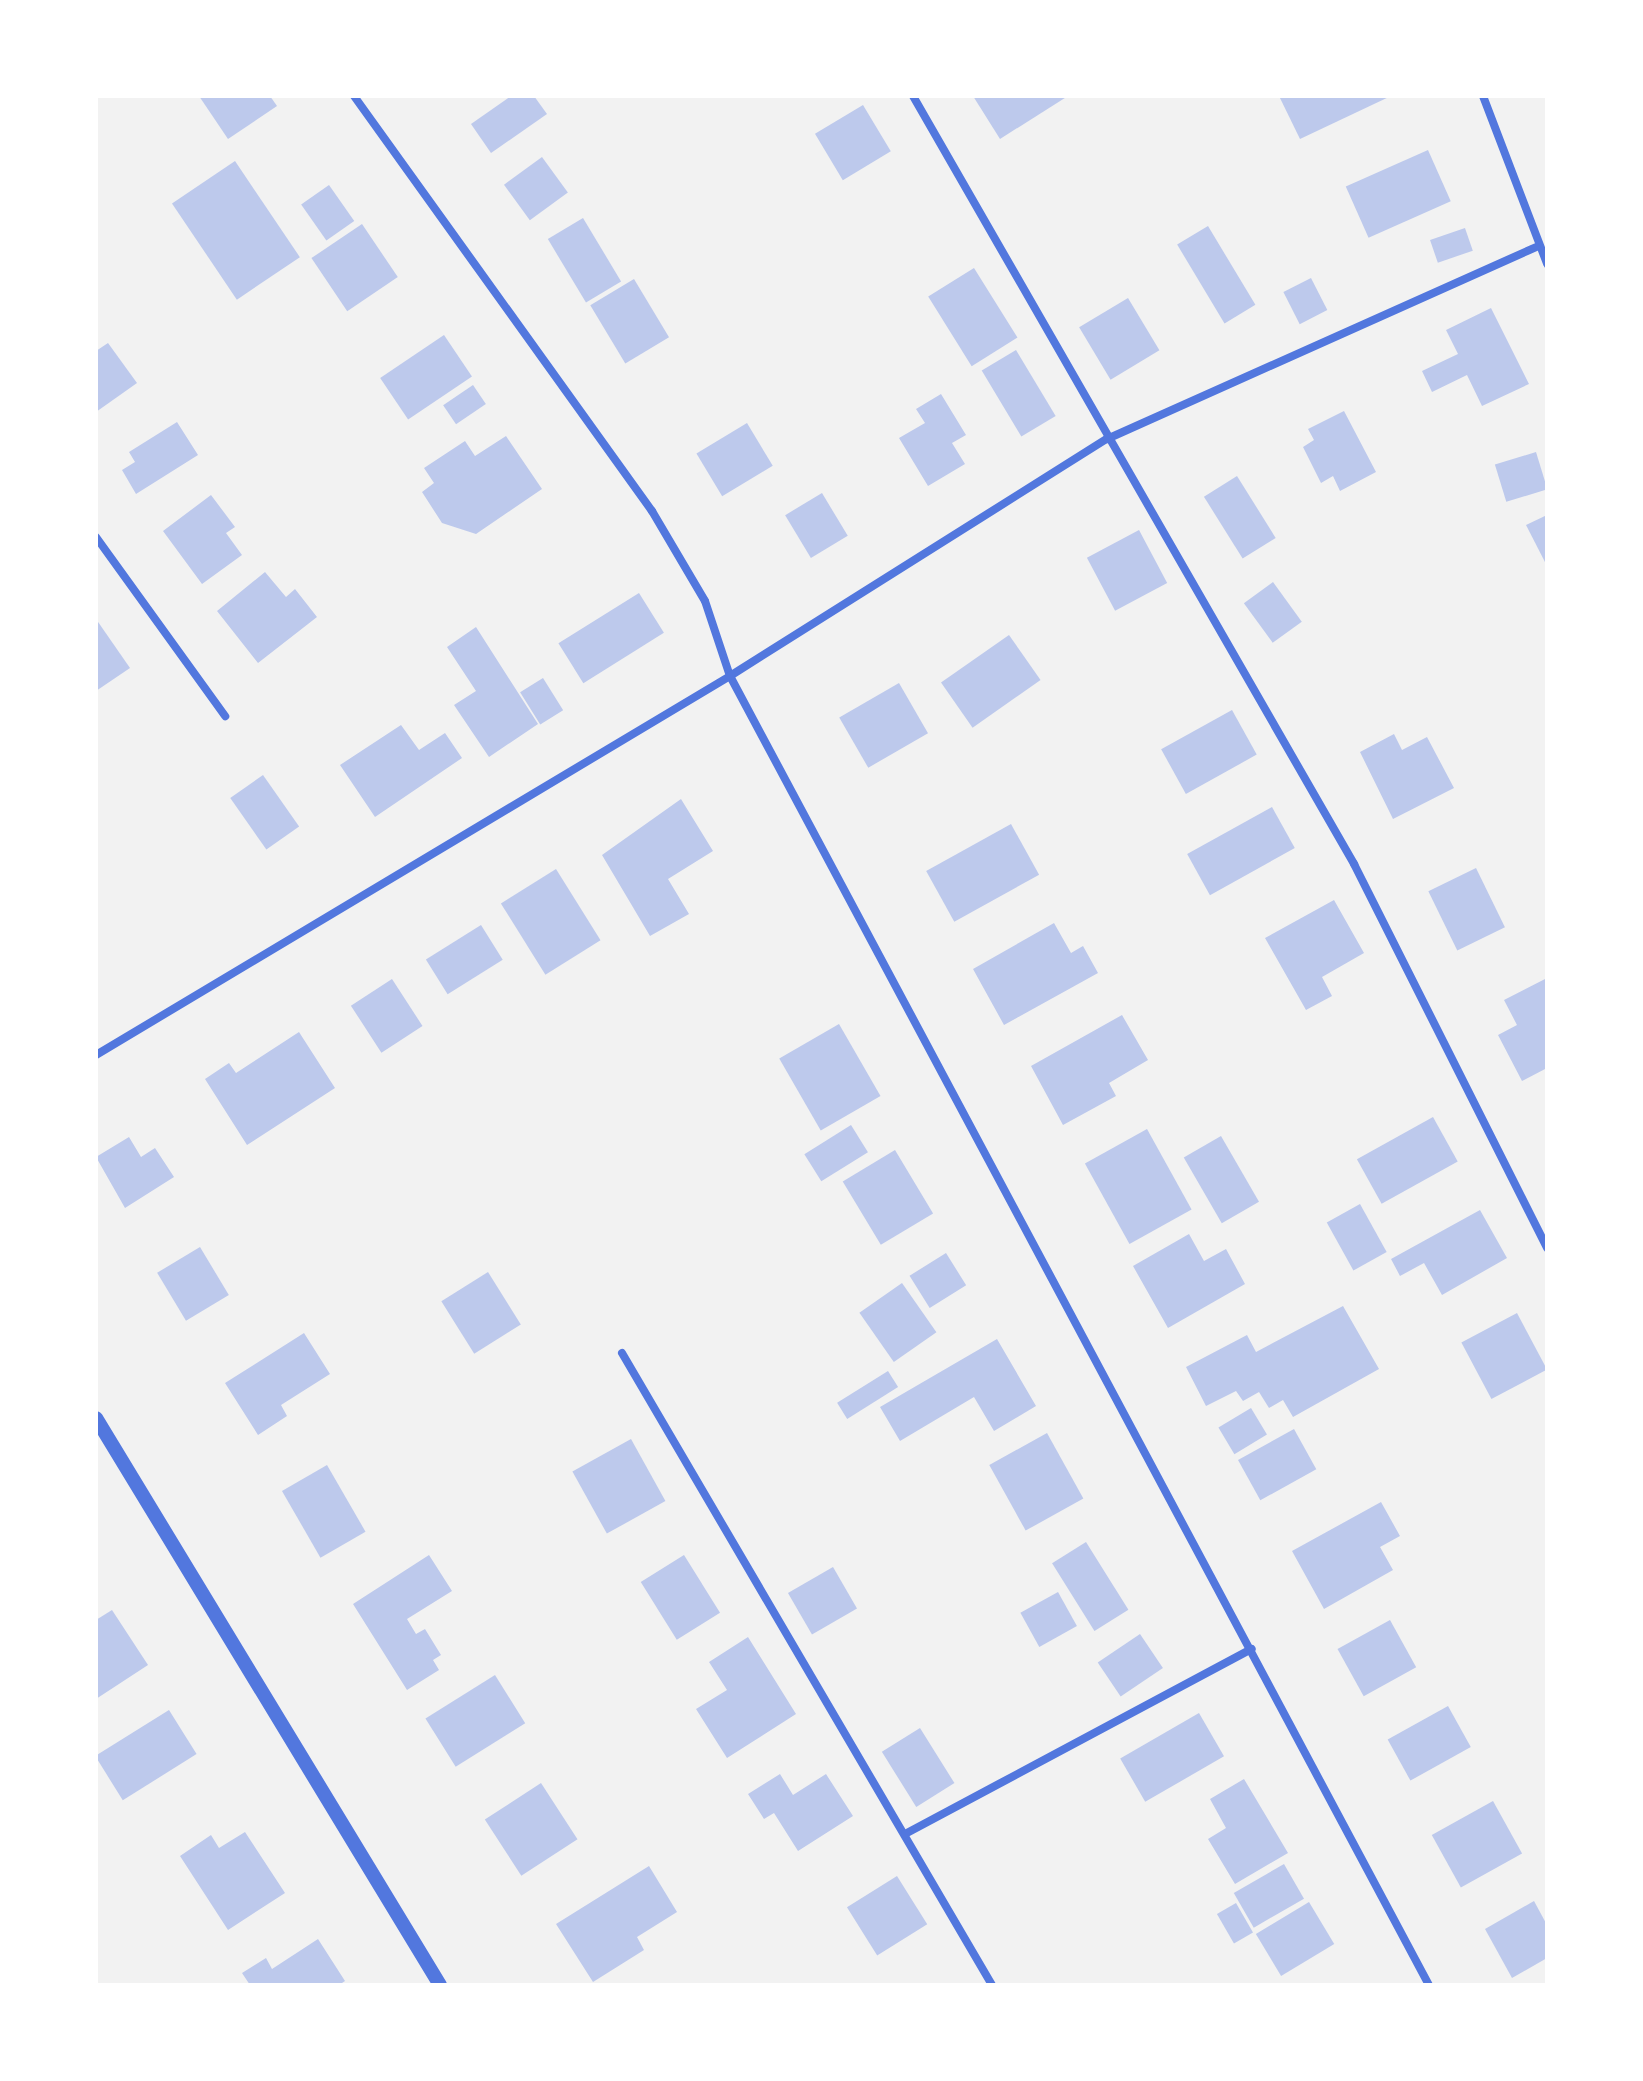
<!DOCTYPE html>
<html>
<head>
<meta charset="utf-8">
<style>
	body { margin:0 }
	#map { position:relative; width:1643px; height:2081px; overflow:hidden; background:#f2f2f2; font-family:Ubuntu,sans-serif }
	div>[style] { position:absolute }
	.building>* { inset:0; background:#bdc9ec; transform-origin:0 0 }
	.minor>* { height:8px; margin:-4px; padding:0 4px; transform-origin:4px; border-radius:4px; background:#5277de }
	.tertiary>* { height:14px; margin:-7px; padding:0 7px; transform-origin:7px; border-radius:7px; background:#5277de }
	span { translate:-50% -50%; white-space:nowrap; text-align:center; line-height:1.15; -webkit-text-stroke:6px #fff; paint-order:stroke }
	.frame { position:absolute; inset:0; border:98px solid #fff; pointer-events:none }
</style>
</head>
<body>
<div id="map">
	<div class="building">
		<div style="clip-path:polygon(199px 96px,270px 96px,277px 106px,228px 139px)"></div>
		<div style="clip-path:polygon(511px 96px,534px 96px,547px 114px,491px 153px,471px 124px)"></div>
		<div style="clip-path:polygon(973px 96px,1068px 96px,1000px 139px)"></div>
		<div style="clip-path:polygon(1279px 96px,1391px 96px,1300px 139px)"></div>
		<div style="left:863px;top:105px;width:54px;height:56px;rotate:59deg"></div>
		<div style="left:1428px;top:150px;width:56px;height:90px;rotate:66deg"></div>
		<div style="left:542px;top:157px;width:44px;height:47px;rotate:54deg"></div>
		<div style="left:235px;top:161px;width:116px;height:76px;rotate:56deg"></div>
		<div style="left:329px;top:185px;width:44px;height:34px;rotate:55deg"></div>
		<div style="left:583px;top:218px;width:74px;height:41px;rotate:59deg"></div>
		<div style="left:362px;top:224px;width:64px;height:61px;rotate:56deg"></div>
		<div style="left:1208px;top:226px;width:92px;height:36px;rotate:59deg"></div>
		<div style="left:1465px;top:228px;width:24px;height:37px;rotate:71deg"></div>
		<div style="left:974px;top:268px;width:82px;height:54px;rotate:58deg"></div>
		<div style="left:1311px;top:278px;width:36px;height:31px;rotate:63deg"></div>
		<div style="left:634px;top:279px;width:68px;height:51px;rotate:59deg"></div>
		<div style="left:1128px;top:298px;width:61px;height:57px;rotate:59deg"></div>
		<div style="clip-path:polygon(1491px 308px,1529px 384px,1482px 406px,1467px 375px,1432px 392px,1422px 371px,1458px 354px,1446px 330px)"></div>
		<div style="left:444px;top:335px;width:50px;height:77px;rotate:56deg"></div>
		<div style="clip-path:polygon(108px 343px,137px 383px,96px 412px,96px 351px)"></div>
		<div style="left:1016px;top:350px;width:77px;height:40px;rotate:59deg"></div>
		<div style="left:473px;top:385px;width:23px;height:36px;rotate:56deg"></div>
		<div style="clip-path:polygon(941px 394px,966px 435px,952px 443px,965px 464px,928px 486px,899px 438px,925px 423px,916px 409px)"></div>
		<div style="clip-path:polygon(1344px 411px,1376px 472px,1340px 491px,1333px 476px,1321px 483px,1303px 447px,1314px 440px,1308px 429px)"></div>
		<div style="clip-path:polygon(177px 422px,198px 455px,136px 494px,122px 470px,135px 462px,129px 452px)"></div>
		<div style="left:747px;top:423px;width:50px;height:59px;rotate:59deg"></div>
		<div style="clip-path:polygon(506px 436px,542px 489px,476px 534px,442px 523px,422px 492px,434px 483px,424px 468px,465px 441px,475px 456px)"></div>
		<div style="left:1536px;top:452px;width:39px;height:43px;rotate:73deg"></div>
		<div style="left:1237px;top:476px;width:73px;height:39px;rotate:58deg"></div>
		<div style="left:822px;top:493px;width:50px;height:43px;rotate:59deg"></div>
		<div style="clip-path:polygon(211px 495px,235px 527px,226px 533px,242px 555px,202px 584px,163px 531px)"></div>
		<div style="clip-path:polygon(1547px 515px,1547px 566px,1526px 525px)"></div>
		<div style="left:1139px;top:530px;width:60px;height:59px;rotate:62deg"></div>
		<div style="clip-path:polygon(265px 572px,286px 597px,295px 589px,317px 617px,258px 663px,217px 611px)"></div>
		<div style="left:1273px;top:582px;width:49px;height:36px;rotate:54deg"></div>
		<div style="left:639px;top:593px;width:47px;height:95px;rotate:58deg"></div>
		<div style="clip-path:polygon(96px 619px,130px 668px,96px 691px)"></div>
		<div style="clip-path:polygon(476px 627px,538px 724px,489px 757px,454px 705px,476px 691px,447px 647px)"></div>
		<div style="left:1009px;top:635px;width:55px;height:83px;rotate:55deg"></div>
		<div style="left:543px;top:678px;width:38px;height:27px;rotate:58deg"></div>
		<div style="left:899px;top:683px;width:58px;height:69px;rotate:60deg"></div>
		<div style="left:1232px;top:710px;width:51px;height:81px;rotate:61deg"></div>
		<div style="clip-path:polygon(401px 725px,419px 750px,445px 733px,462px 758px,375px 817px,340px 765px)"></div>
		<div style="clip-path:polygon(1394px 734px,1402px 750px,1427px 737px,1454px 788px,1393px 819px,1360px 752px)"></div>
		<div style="left:263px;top:775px;width:63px;height:40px;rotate:55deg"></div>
		<div style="clip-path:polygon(681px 799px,713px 851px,668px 879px,689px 914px,650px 936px,602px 855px)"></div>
		<div style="left:1272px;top:807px;width:47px;height:97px;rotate:61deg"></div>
		<div style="left:1011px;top:824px;width:58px;height:97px;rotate:61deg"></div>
		<div style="left:1476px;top:868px;width:66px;height:53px;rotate:64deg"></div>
		<div style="left:556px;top:869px;width:84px;height:65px;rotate:58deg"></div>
		<div style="clip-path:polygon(1334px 900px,1364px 953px,1322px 977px,1332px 996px,1306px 1010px,1265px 938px)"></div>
		<div style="clip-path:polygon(1054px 923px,1071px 953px,1083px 946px,1098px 973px,1004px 1025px,973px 969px)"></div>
		<div style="left:481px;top:925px;width:41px;height:65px;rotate:58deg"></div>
		<div style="clip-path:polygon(1547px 978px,1547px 1068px,1522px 1081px,1498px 1035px,1517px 1025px,1504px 1000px)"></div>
		<div style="left:392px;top:979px;width:56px;height:49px;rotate:57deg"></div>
		<div style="clip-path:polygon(1122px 1015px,1148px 1060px,1109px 1083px,1116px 1096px,1063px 1125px,1031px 1066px)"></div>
		<div style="left:839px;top:1024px;width:83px;height:69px;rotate:60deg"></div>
		<div style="clip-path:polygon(299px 1032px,335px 1088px,247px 1145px,205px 1079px,229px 1063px,236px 1073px)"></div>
		<div style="left:1433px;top:1117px;width:51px;height:87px;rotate:61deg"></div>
		<div style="left:851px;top:1125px;width:32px;height:55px;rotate:58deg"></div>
		<div style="left:1147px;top:1129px;width:92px;height:71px;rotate:61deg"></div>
		<div style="left:1221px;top:1136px;width:76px;height:43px;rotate:60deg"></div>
		<div style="clip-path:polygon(129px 1137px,141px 1157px,155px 1148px,174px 1177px,125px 1208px,96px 1157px)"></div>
		<div style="left:895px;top:1150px;width:74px;height:61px;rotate:59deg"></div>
		<div style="left:1360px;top:1204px;width:55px;height:38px;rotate:61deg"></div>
		<div style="clip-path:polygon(1480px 1210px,1507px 1258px,1442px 1295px,1424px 1263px,1400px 1276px,1391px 1259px)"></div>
		<div style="clip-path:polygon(1189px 1234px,1204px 1261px,1226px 1249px,1245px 1284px,1168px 1328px,1133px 1266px)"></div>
		<div style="left:200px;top:1247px;width:56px;height:50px;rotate:59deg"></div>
		<div style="left:946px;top:1253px;width:38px;height:43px;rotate:58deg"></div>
		<div style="left:488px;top:1272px;width:62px;height:55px;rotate:58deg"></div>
		<div style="left:902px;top:1283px;width:60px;height:52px;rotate:55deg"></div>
		<div style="clip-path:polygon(1343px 1306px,1379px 1369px,1293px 1417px,1283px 1400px,1269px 1408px,1259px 1392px,1243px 1401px,1236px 1391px,1206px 1406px,1186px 1367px,1247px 1335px,1256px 1352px)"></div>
		<div style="left:1517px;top:1313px;width:64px;height:63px;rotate:62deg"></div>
		<div style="clip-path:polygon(304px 1333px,330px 1374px,281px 1405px,287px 1416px,258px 1435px,225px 1383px)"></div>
		<div style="clip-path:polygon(997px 1339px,1036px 1406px,994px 1431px,974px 1397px,900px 1441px,880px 1407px)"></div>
		<div style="left:888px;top:1371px;width:19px;height:60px;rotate:58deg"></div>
		<div style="left:1251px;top:1408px;width:31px;height:38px;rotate:59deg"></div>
		<div style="left:1294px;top:1429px;width:46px;height:64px;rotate:61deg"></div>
		<div style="left:1047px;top:1433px;width:75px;height:66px;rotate:61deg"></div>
		<div style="left:631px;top:1439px;width:71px;height:67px;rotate:61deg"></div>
		<div style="left:327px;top:1465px;width:77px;height:52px;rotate:60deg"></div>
		<div style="clip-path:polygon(1381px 1502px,1400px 1536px,1380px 1547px,1393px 1570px,1324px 1609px,1292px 1551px)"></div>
		<div style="left:1086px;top:1542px;width:80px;height:40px;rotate:58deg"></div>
		<div style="clip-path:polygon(429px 1555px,452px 1591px,407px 1619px,416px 1634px,425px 1629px,441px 1655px,433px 1660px,439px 1670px,407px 1690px,353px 1604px)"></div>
		<div style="left:684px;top:1555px;width:68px;height:51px;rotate:58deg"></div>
		<div style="left:833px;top:1567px;width:48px;height:52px;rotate:60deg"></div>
		<div style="left:1058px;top:1592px;width:39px;height:43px;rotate:61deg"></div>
		<div style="clip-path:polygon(112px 1610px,148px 1665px,96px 1699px,96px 1620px)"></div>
		<div style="left:1390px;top:1620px;width:54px;height:60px;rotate:61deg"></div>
		<div style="left:1140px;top:1634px;width:41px;height:51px;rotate:56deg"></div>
		<div style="clip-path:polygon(748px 1637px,796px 1714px,727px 1758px,696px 1709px,727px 1690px,709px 1662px)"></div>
		<div style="left:495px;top:1675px;width:57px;height:82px;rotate:58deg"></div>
		<div style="left:1448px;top:1706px;width:47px;height:69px;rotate:61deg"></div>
		<div style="left:169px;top:1710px;width:52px;height:87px;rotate:58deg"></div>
		<div style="left:1199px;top:1713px;width:50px;height:91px;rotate:60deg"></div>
		<div style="left:920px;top:1728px;width:65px;height:45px;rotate:58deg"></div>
		<div style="clip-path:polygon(780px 1774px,793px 1795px,826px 1774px,853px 1816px,798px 1851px,774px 1813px,764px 1819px,748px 1794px)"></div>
		<div style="clip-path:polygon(1244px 1779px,1288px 1853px,1235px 1884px,1208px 1839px,1226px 1828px,1210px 1799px)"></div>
		<div style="left:541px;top:1783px;width:67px;height:67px;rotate:57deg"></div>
		<div style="left:1493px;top:1801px;width:60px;height:70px;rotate:61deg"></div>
		<div style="clip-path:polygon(245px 1832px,285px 1893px,228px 1930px,180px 1856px,211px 1835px,219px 1848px)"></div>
		<div style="left:1284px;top:1864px;width:40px;height:58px;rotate:60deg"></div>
		<div style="clip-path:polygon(649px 1866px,677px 1912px,637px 1937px,644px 1950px,593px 1982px,556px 1924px)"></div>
		<div style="left:897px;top:1876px;width:57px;height:59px;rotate:58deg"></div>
		<div style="clip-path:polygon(1534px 1901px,1547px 1925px,1547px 1958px,1512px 1978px,1485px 1929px)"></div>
		<div style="left:1309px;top:1902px;width:49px;height:62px;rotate:59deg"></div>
		<div style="left:1236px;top:1903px;width:34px;height:22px;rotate:60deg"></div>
		<div style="clip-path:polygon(318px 1939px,345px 1981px,339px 1985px,250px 1985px,242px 1973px,266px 1958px,272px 1969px)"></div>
	</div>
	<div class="minor">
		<div style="left:354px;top:96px;width:511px;rotate:54.32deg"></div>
		<div style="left:652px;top:511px;width:104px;rotate:59.5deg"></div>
		<div style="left:705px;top:601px;width:79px;rotate:71.6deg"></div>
		<div style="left:730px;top:676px;width:1484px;rotate:61.9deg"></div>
		<div style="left:913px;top:96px;width:886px;rotate:60.13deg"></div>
		<div style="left:1354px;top:864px;width:430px;rotate:63.3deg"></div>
		<div style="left:1483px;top:96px;width:180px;rotate:69.1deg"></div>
		<div style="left:96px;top:537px;width:221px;rotate:54.2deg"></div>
		<div style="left:96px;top:1055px;width:739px;rotate:-30.87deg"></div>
		<div style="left:730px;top:676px;width:445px;rotate:-32.2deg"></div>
		<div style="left:1107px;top:439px;width:470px;rotate:-24.1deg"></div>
		<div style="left:622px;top:1353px;width:732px;rotate:59.65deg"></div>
		<div style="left:905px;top:1834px;width:393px;rotate:-28.1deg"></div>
	</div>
	<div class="tertiary">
		<div style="left:96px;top:1418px;width:663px;rotate:58.75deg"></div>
	</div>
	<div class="frame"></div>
</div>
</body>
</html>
